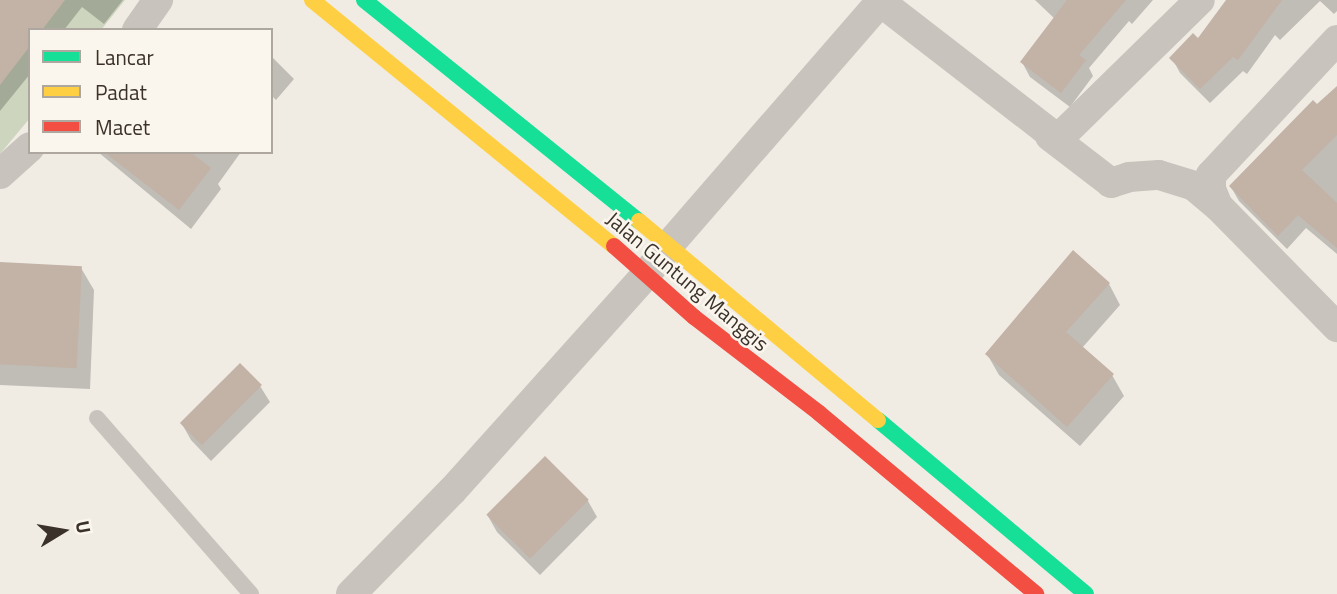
<!DOCTYPE html>
<html>
<head>
<meta charset="utf-8">
<style>
	body { margin:0 }
	#map { position:relative; width:1337px; height:594px; overflow:hidden; background:#f0ece4; font-family:"Titillium Web",sans-serif }
	div>[style] { position:absolute }
	.green>* { inset:0; background:#ced5be }
	.shadow>* { inset:0; background:#0003 }
	.building>* { inset:0; background:#c3b2a6; transform-origin:0 0 }
	.lane>* { height:16px; margin:-8px; padding:0 8px; transform-origin:8px; border-radius:8px; background:#c8c4bd }
	.street>* { height:30px; margin:-15px; padding:0 15px; transform-origin:15px; border-radius:15px; background:#c8c4bd }
	.fast>* { height:16px; margin:-8px; padding:0 8px; transform-origin:8px; border-radius:8px; background:#16e098 }
	.slow>* { height:16px; margin:-8px; padding:0 8px; transform-origin:8px; border-radius:8px; background:#ffcf43 }
	.jam>* { height:16px; margin:-8px; padding:0 8px; transform-origin:8px; border-radius:8px; background:#f24e42 }
	span { translate:-50% -50%; white-space:nowrap; text-align:center; line-height:1.15; -webkit-text-stroke:5px #fbf6ed; paint-order:stroke }
	.street-label { font-size:21px; color:#3a312b }
	.legend { position:absolute; left:28px; top:28px; width:245px; height:126px; box-sizing:border-box; background:#fbf6ed; border:2px solid #aea79f; margin:0; padding:9px 12px; list-style:none; font-size:21px; color:#3a312b }
	.legend li { display:flex; align-items:center; gap:14px; height:35px }
	.legend b { width:35px; border:2px solid #aea79f }
	.north { position:absolute; left:28px; top:496px; width:70px; height:70px; -webkit-text-stroke:5px #fbf6ed; paint-order:stroke; rotate:79deg; font-size:19px; font-weight:700; line-height:28px; text-align:center; color:#3a312b }
	.north::after { content:''; display:block; margin:auto; width:24px; height:32px; background:#3a312b; clip-path:polygon(50% 0,100% 100%,50% 72%,0 100%) }
</style>
</head>
<body>
<div id="map">
	<div class="green">
		<div style="clip-path:polygon(0 0,125px 0,101px 30px,30px 30px,30px 118px,0 154px)"></div>
	</div>
	<div class="shadow">
		<div style="clip-path:polygon(0 0,123px 0,104px 24px,82px 7px,64px 30px,30px 30px,30px 74px,0 111px)"></div>
		<div style="clip-path:polygon(1035px 0,1153px 0,1132px 24px,1129px 21px,1089px 68px,1093px 76px,1070px 107px,1030px 77px,1022px 62px,1055px 19px)"></div>
		<div style="clip-path:polygon(1237px 0,1337px 0,1337px 11px,1334px 14px,1320px 1px,1280px 40px,1275px 35px,1247px 74px,1243px 71px,1210px 103px,1180px 73px,1172px 58px,1198px 41px)"></div>
		<div style="clip-path:polygon(271px 56px,294px 79px,276px 100px,271px 95px)"></div>
		<div style="clip-path:polygon(1337px 88px,1337px 254px,1306px 228px,1287px 249px,1239px 201px,1231px 187px)"></div>
		<div style="clip-path:polygon(98px 152px,241px 152px,218px 184px,221px 189px,191px 229px)"></div>
		<div style="clip-path:polygon(0 264px,81px 268px,94px 290px,90px 389px,0 385px)"></div>
		<div style="clip-path:polygon(1109px 284px,1120px 305px,1082px 348px,1112px 375px,1124px 396px,1080px 446px,999px 375px,987px 354px)"></div>
		<div style="clip-path:polygon(260px 386px,270px 402px,211px 461px,191px 440px,182px 424px)"></div>
		<div style="clip-path:polygon(545px 458px,588px 501px,597px 517px,540px 575px,497px 532px,488px 516px)"></div>
	</div>
	<div class="building">
		<div style="clip-path:polygon(0 0,65px 0,42px 30px,30px 30px,30px 46px,0 85px)"></div>
		<div style="clip-path:polygon(1067px 0,1126px 0,1079px 55px,1086px 60px,1061px 93px,1020px 62px)"></div>
		<div style="clip-path:polygon(1226px 0,1282px 0,1238px 60px,1233px 57px,1200px 89px,1169px 58px,1193px 33px,1198px 38px)"></div>
		<div style="clip-path:polygon(1337px 86px,1337px 135px,1302px 170px,1337px 203px,1337px 248px,1298px 215px,1278px 236px,1229px 186px,1313px 100px,1317px 104px)"></div>
		<div style="clip-path:polygon(104px 152px,190px 152px,211px 168px,179px 210px)"></div>
		<div style="clip-path:polygon(1073px 250px,1110px 283px,1066px 332px,1114px 374px,1067px 427px,985px 354px)"></div>
		<div style="left:0;top:262px;width:82px;height:102px;rotate:3deg"></div>
		<div style="left:240px;top:363px;width:31px;height:85px;rotate:45deg"></div>
		<div style="left:545px;top:456px;width:62px;height:83px;rotate:45deg"></div>
	</div>
	<div class="lane">
		<div style="left:97px;top:418px;width:234px;rotate:48.8deg"></div>
	</div>
	<div class="street">
		<div style="left:878px;top:0;width:222px;rotate:37.7deg"></div>
		<div style="left:1054px;top:136px;width:10px;rotate:-17deg"></div>
		<div style="left:1064px;top:133px;width:190px;rotate:-44.4deg"></div>
		<div style="left:137px;top:30px;width:37px;rotate:-55deg"></div>
		<div style="left:1337px;top:40px;width:185px;rotate:133deg"></div>
		<div style="left:1211px;top:175px;width:14px;rotate:90deg"></div>
		<div style="left:1211px;top:189px;width:18px;rotate:68deg"></div>
		<div style="left:1218px;top:206px;width:170px;rotate:45.5deg"></div>
		<div style="left:1050px;top:136px;width:77px;rotate:37.6deg"></div>
		<div style="left:1111px;top:183px;width:19px;rotate:-18deg"></div>
		<div style="left:1129px;top:177px;width:30px;rotate:-4deg"></div>
		<div style="left:1159px;top:175px;width:37px;rotate:17deg"></div>
		<div style="left:1194px;top:186px;width:31px;rotate:40deg"></div>
		<div style="left:0;top:174px;width:40px;rotate:-42deg"></div>
		<div style="left:351px;top:594px;width:144px;rotate:-45.6deg"></div>
		<div style="left:452px;top:491px;width:289px;rotate:-48.1deg"></div>
		<div style="left:645px;top:276px;width:39px;rotate:-52deg"></div>
		<div style="left:669px;top:245px;width:325px;rotate:-49deg"></div>
	</div>
	<div class="fast">
		<div style="left:364px;top:0;width:353px;rotate:38.8deg"></div>
		<div style="left:878px;top:420px;width:271px;rotate:39.9deg"></div>
	</div>
	<div class="slow">
		<div style="left:312px;top:0;width:390px;rotate:39.2deg"></div>
		<div style="left:639px;top:221px;width:311px;rotate:39.8deg"></div>
	</div>
	<div class="jam">
		<div style="left:614px;top:246px;width:107px;rotate:41.6deg"></div>
		<div style="left:694px;top:317px;width:158px;rotate:37.5deg"></div>
		<div style="left:819px;top:413px;width:283px;rotate:39.8deg"></div>
	</div>
	<div class="street-label">
		<span style="left:688px;top:281px;rotate:40deg">Jalan Guntung Manggis</span>
	</div>
	<ul class="legend">
	<li><b style="height:9px;background:#16e098"></b>Lancar</li>
	<li><b style="height:9px;background:#ffcf43"></b>Padat</li>
	<li><b style="height:9px;background:#f24e42"></b>Macet</li>
	</ul>
	<div class="north">U</div>
</div>
</body>
</html>
